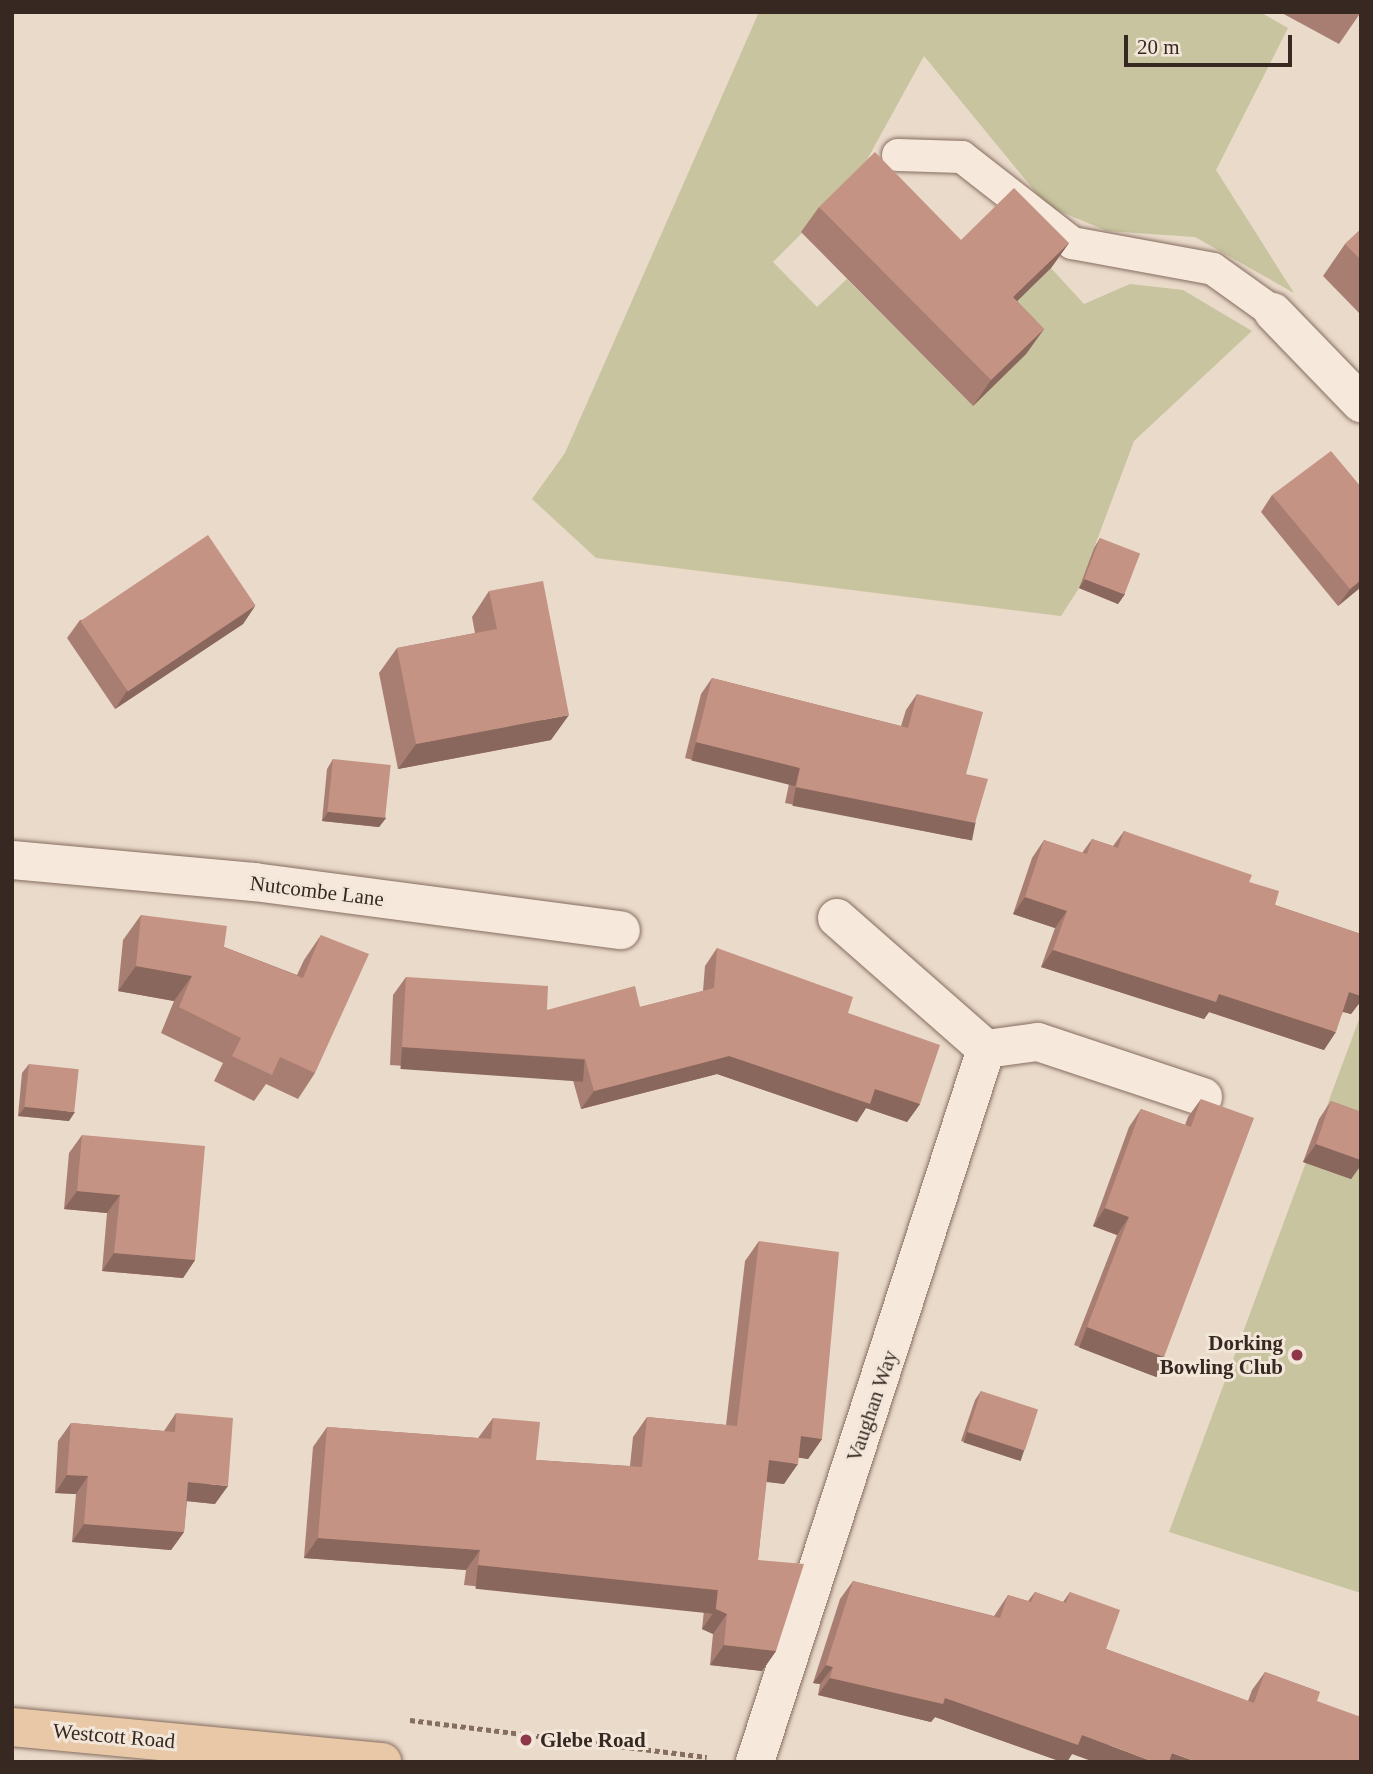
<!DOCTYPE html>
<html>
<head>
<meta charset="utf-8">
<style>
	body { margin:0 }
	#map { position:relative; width:1373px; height:1774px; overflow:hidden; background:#eadaca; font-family:"Times New Roman",serif }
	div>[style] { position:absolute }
	.green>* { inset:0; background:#c7c49f }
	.path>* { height:4.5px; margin-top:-2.25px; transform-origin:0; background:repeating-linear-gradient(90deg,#856d60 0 5px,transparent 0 8.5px) }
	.roads { filter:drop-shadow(0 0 2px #856d60) drop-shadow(0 0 2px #856d60) }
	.service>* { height:32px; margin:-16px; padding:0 16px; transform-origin:16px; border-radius:16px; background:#f6e9dc }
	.minor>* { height:38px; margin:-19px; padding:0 19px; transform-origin:19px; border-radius:19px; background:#f6e9dc }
	.primary>* { height:38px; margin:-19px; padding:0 19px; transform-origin:19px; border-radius:19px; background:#e8c8a7 }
	.wall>* { inset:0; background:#a97e72 }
	.shaded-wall>* { inset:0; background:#89675c; transform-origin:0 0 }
	.building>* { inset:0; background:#c49384; transform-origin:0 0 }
	.dots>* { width:19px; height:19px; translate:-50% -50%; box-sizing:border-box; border:4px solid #f2e6d9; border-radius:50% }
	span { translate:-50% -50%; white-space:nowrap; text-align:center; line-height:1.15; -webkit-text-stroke:6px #f2e6d9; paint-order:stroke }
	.street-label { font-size:21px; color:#372822 }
	.poi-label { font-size:21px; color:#372822; font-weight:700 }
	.right { translate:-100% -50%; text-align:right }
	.left { translate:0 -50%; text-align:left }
	.frame { position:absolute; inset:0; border:14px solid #372822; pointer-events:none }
	.scale { position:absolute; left:1124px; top:35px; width:168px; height:32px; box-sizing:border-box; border:4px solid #372822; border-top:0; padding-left:9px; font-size:21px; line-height:24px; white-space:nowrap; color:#372822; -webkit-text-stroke:5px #f2e6d9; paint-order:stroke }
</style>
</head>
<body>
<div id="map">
	<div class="green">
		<div style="clip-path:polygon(759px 12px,1260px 12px,1288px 28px,1216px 170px,1294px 293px,1195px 237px,1107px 231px,1047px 206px,924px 56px,857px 178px,773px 262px,817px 307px,847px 279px,973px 406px,995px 323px,1051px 268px,1084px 304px,1130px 284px,1183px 290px,1252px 331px,1134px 441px,1079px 588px,1061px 616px,596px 558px,532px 499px,565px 453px)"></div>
		<div style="clip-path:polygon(1361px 1014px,1361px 1593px,1169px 1532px)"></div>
	</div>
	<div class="path">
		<div style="left:410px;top:1720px;width:299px;rotate:7.1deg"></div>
	</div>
	<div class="roads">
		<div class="service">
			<div style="left:898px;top:155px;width:64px;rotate:1.8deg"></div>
			<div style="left:962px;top:157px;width:140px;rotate:38deg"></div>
			<div style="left:1072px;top:243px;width:143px;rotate:10.4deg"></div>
			<div style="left:1213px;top:269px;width:74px;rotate:35.6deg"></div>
		</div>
		<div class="minor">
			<div style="left:1273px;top:312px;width:127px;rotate:46deg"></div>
			<div style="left:12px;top:860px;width:243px;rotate:5.2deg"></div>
			<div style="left:254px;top:882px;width:370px;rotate:7.5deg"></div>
			<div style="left:837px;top:918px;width:198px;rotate:41.3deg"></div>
			<div style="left:986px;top:1049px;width:52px;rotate:-7.7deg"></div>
			<div style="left:1038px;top:1042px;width:174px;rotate:18.4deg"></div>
			<div style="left:755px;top:1762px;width:749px;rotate:-72.05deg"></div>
		</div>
		<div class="primary">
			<div style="left:12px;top:1727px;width:372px;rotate:5.4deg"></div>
		</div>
	</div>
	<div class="wall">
		<div style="clip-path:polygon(1280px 12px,1361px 12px,1339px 44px)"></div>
		<div style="clip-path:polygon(819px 207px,961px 240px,1069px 243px,1051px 268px,1017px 301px,1044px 329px,1026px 354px,973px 406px,801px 232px)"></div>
		<div style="clip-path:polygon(1361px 229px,1361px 315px,1323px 276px,1345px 244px)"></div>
		<div style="clip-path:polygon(1361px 487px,1361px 587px,1338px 606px,1261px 512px,1272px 495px)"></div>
		<div style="clip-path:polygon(1100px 538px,1125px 594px,1118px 604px,1079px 588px,1094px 548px)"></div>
		<div style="clip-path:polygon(489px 591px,551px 740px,398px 769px,379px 673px,397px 648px,475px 633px,472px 617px)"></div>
		<div style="clip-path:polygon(255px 606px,243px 624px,115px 709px,67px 638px,80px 620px)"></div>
		<div style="clip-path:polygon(712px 678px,901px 726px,906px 710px,917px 694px,966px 774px,975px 823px,964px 839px,785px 803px,789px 784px,685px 758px,701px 694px)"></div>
		<div style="clip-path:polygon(333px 759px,386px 818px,379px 827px,322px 821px,327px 769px)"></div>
		<div style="clip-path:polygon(1124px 831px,1249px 882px,1275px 905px,1361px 934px,1361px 1001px,1351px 1014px,1343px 1012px,1324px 1050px,1209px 1012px,1204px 1019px,1041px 967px,1055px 928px,1013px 914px,1032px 858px,1044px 840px,1082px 853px,1092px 839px,1113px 846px)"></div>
		<div style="clip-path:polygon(141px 915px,297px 975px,304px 960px,321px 935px,315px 1073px,298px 1099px,266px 1084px,254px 1101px,214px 1081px,223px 1063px,161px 1033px,174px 1001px,118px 991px,123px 940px)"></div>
		<div style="clip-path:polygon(717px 948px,848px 1013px,920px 1104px,907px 1122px,866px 1108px,857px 1122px,717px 1074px,581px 1109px,572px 1077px,390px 1065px,393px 995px,406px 977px,547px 1010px,640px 1007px,703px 991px,705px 966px)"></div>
		<div style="clip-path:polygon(29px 1064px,69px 1121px,18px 1116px,22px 1073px)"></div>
		<div style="clip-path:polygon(1201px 1099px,1151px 1375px,1074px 1345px,1117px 1235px,1093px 1226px,1129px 1127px,1141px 1109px,1185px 1125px,1188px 1117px)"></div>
		<div style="clip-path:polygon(1331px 1101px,1361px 1112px,1361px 1165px,1351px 1179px,1303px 1162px,1319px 1119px)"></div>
		<div style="clip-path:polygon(82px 1135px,195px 1260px,183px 1278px,102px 1271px,107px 1213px,64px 1209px,69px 1153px)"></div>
		<div style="clip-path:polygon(759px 1241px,822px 1439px,808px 1459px,798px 1457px,784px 1484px,766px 1482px,758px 1560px,776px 1651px,762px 1671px,710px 1665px,713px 1634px,702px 1629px,704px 1610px,464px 1585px,466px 1570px,304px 1558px,313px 1447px,327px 1427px,478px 1438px,493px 1418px,536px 1460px,630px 1466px,633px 1437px,647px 1417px,726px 1425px,745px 1261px)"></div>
		<div style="clip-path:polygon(981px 1391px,1024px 1451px,1017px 1460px,961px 1441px,975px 1400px)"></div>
		<div style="clip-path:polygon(176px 1413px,215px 1504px,187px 1501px,184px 1532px,171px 1550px,72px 1542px,76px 1494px,55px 1493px,58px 1441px,71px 1423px,164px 1431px)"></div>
		<div style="clip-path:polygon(853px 1581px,994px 1616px,1008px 1595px,1028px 1601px,1035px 1592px,1063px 1602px,1070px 1592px,1106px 1649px,1248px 1701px,1252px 1690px,1265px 1672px,1320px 1692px,1072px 1754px,1067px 1762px,1062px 1762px,935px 1717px,931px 1722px,818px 1695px,820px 1684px,813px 1683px,840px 1599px)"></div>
	</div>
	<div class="shaded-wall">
		<div style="clip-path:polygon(1069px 243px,1051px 268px,995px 323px,1013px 297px)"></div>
		<div style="clip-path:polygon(1044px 329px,1026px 354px,973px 406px,991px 380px)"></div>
		<div style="clip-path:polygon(1085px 579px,1125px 594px,1118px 604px,1079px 588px)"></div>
		<div style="clip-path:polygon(1361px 580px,1361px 587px,1338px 606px,1350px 589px)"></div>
		<div style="clip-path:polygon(255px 606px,243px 624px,115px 709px,127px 691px)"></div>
		<div style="clip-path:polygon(569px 715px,551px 740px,398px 769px,416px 744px)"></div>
		<div style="left:696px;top:742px;width:107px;height:19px;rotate:14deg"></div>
		<div style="left:796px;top:787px;width:183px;height:19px;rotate:11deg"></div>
		<div style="clip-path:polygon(328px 812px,386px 818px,379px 827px,322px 821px)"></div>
		<div style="clip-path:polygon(1025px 897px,1067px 911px,1055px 928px,1013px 914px)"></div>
		<div style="clip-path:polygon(1053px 950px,1219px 994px,1336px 1032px,1324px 1050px,1209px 1012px,1204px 1019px,1041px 967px)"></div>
		<div style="clip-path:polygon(136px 966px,192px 976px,174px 1001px,118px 991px)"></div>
		<div style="clip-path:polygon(1349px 992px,1361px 996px,1361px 1001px,1351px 1014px,1337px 1010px)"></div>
		<div style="left:402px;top:1047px;width:183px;height:22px;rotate:4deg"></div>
		<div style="clip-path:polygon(729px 1056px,875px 1089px,920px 1104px,907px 1122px,866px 1108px,857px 1122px,717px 1074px,581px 1109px,594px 1091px)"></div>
		<div style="clip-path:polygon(25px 1107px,75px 1112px,69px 1121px,18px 1116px)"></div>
		<div style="clip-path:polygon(1316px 1144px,1361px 1160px,1361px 1165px,1351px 1179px,1303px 1162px)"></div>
		<div style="clip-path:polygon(77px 1191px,120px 1195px,107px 1213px,64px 1209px)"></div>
		<div style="clip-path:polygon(1105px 1208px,1129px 1217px,1117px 1235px,1093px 1226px)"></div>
		<div style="clip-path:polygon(114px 1253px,195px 1260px,183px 1278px,102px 1271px)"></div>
		<div style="left:1087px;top:1327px;width:83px;height:22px;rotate:21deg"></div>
		<div style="left:967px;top:1432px;width:60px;height:11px;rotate:18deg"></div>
		<div style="clip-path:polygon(801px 1436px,822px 1439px,808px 1459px,787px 1456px)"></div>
		<div style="clip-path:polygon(769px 1460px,798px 1464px,784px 1484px,755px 1480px)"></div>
		<div style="clip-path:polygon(67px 1475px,88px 1476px,76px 1494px,55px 1493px)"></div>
		<div style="clip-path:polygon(188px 1482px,228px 1486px,215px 1504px,176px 1500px)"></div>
		<div style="clip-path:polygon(84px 1524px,184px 1532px,171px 1550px,72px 1542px)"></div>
		<div style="clip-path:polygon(318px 1538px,480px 1550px,466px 1570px,304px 1558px)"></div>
		<div style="left:478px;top:1565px;width:241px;height:24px;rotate:6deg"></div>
		<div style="clip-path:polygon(716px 1609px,727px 1614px,713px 1634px,702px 1629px)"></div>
		<div style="clip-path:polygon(724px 1645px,776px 1651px,762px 1671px,710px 1665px)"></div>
		<div style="clip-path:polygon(826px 1665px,833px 1667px,820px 1684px,813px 1683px)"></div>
		<div style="clip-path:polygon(830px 1678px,945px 1698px,1082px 1735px,1154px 1762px,1094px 1762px,1072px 1754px,1067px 1762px,1062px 1762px,935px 1717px,931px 1722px,818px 1695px)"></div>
		<div style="clip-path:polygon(1172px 1753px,1197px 1762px,1166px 1762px)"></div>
	</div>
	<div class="building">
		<div style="clip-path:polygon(875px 152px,961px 240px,1014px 188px,1069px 243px,1013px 297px,1044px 329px,991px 380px,819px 207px)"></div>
		<div style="clip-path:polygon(1361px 229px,1361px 260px,1345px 244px)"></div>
		<div style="clip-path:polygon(1331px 451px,1361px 487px,1361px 580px,1350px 589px,1272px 495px)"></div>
		<div style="left:208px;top:535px;width:85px;height:154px;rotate:56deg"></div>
		<div style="left:1100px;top:538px;width:43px;height:44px;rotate:21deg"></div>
		<div style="clip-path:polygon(543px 581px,569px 715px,416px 744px,397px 648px,497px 629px,489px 591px)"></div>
		<div style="clip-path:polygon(712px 678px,908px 728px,917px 694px,983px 712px,966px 774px,988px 779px,975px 823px,796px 787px,800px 768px,696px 742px)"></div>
		<div style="left:333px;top:759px;width:58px;height:53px;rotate:6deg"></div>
		<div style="clip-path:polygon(1124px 831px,1252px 875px,1249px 882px,1279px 891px,1275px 905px,1361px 934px,1361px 996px,1349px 992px,1336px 1032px,1219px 994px,1216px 1002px,1053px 950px,1067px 911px,1025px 897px,1044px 840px,1087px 854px,1092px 839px,1118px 848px)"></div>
		<div style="clip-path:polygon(141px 915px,227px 926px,224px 947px,303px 978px,321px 935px,369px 954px,315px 1073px,280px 1057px,272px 1075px,232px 1056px,241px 1038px,179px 1007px,192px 976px,136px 966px)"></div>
		<div style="clip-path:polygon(717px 948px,853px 997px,848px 1013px,940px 1045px,920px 1104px,875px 1089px,870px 1104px,729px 1056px,594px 1091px,585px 1059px,402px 1047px,406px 977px,548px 986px,547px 1010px,635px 986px,640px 1007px,714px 988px)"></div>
		<div style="left:29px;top:1064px;width:50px;height:43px;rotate:6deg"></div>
		<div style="clip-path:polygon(1201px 1099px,1254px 1118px,1164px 1357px,1087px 1327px,1129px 1217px,1105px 1208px,1141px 1109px,1191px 1127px)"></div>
		<div style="clip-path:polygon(1331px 1101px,1361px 1112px,1361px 1160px,1316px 1144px)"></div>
		<div style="clip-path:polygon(82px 1135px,205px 1146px,195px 1260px,114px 1253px,120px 1195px,77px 1191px)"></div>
		<div style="clip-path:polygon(759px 1241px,839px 1252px,822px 1439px,801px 1436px,798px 1464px,769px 1460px,758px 1560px,804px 1564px,776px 1651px,724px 1645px,727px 1614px,716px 1609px,718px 1590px,478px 1565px,480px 1550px,318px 1538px,327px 1427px,491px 1439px,493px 1418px,540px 1422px,536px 1460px,642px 1467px,647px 1417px,737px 1426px)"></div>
		<div style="left:981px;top:1391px;width:60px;height:43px;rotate:18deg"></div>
		<div style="clip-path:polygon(176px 1413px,233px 1418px,228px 1486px,188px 1482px,184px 1532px,84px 1524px,88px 1476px,67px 1475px,71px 1423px,175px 1432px)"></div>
		<div style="clip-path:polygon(853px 1581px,1000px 1618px,1008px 1595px,1031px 1602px,1035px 1592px,1066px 1603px,1070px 1592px,1120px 1610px,1106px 1649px,1254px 1703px,1265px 1672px,1320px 1692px,1317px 1701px,1361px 1717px,1361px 1724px,1359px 1728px,1361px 1729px,1361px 1762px,1197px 1762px,1172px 1753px,1169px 1762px,1154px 1762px,1082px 1735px,1078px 1745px,945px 1698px,943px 1704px,830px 1678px,833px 1667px,826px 1665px)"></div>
	</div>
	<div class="dots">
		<div style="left:1297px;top:1355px;background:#8d3748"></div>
		<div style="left:526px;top:1740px;background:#8d3748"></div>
	</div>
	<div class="street-label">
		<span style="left:317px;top:891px;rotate:7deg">Nutcombe Lane</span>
		<span style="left:872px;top:1406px;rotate:-71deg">Vaughan Way</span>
		<span style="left:114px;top:1736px;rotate:5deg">Westcott Road</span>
	</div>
	<div class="poi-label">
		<span class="right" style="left:1283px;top:1355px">Dorking<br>Bowling Club</span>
		<span class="left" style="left:540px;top:1740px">Glebe Road</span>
	</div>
	<div class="frame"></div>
	<div class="scale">20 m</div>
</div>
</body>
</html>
